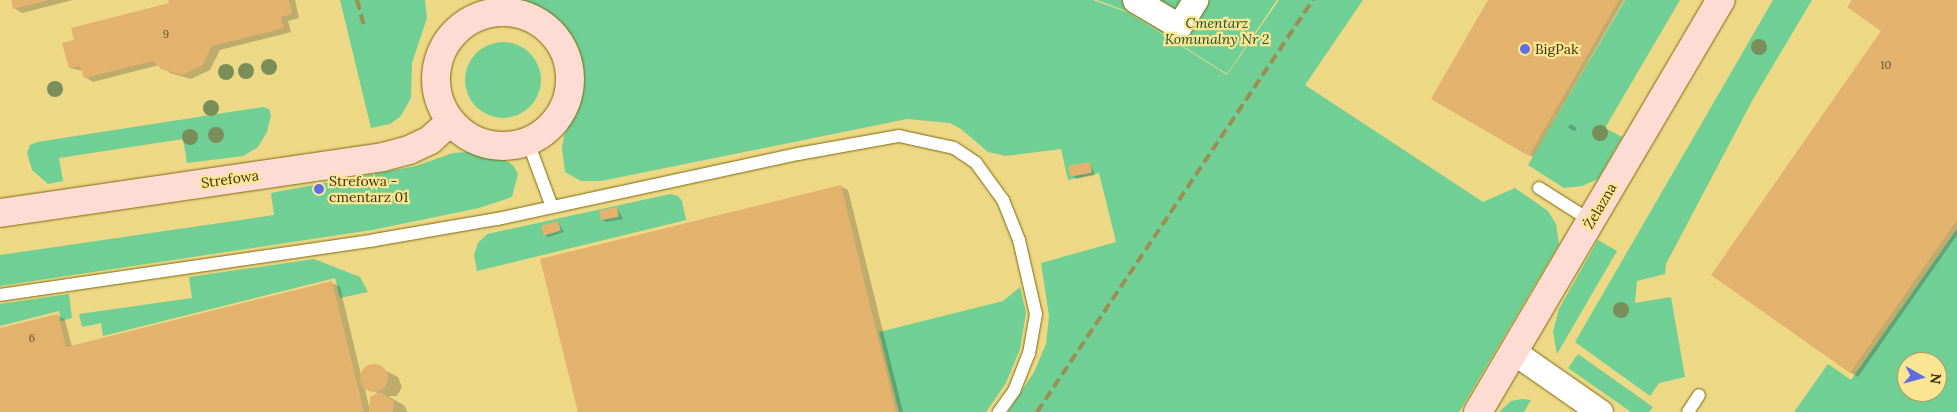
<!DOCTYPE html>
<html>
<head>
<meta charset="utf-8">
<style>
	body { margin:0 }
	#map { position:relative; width:1957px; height:412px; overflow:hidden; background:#edd886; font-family:Lora,serif }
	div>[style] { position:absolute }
	.green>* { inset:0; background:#6fcf95 }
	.round { border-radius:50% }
	.shadow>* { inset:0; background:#0003; transform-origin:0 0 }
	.building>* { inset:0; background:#e3b26c; transform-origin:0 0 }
	.roads { filter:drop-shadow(0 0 1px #7d690a) drop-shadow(0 0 1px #7d690a) }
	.lane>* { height:12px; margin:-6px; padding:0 6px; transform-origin:6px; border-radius:6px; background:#fff }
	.street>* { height:25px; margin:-12.5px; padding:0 12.5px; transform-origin:12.5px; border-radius:12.5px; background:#fff }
	.secondary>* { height:28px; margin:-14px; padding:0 14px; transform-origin:14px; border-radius:14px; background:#fddcd3 }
	.secondary>.ring { margin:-14px; padding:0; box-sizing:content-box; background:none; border:28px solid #fddcd3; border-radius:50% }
	.rail>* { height:4px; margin-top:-2px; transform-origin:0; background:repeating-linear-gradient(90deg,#9d8d50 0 10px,transparent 0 15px) }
	.trees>* { width:16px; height:16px; margin:-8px; border-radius:50%; background:#798e58 }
	.dots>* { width:14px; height:14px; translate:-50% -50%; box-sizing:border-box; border:2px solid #fae593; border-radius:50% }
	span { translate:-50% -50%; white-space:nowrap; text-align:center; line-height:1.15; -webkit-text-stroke:4.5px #fae593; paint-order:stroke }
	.number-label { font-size:11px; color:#655226 }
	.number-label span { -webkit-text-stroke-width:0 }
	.park-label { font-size:14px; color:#1a5132; font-style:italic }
	.poi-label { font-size:14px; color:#3b320f }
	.left { translate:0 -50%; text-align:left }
	.street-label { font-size:14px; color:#3b320f }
	.north { position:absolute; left:1897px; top:352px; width:50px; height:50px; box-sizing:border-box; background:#fae593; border:1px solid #ae9d5e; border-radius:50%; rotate:97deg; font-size:14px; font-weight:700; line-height:20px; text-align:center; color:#3b320f }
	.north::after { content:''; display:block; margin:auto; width:18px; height:22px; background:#606ce4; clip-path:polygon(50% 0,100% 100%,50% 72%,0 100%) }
</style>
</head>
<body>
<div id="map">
	<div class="green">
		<div style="clip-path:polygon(340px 0,425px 0,427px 18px,412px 63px,411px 98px,401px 116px,390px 124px,371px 128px)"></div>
		<div style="clip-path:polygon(513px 0,1093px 0,1129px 13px,1227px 75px,1279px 0,1363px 0,1305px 85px,1483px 202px,1515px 188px,1548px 211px,1556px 224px,1559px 244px,1459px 412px,1008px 412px,1034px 372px,1046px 344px,1049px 316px,1041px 263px,1116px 242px,1099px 173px,1068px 180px,1061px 149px,1006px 156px,988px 152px,961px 129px,950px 123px,907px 119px,601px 181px,581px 181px,565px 172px,562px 149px,564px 135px,581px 103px,583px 76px,580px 61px,563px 29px,548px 16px)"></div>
		<div style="clip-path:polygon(1097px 0,1277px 0,1227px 74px,1129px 12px)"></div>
		<div style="clip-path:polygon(1625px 0,1680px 0,1605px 128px,1622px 137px,1598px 179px,1582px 186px,1564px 188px,1528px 165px)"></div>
		<div style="clip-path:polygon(1773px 0,1812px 0,1752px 101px,1666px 264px,1665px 274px,1637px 281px,1635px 303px,1671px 297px,1685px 377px,1659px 383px,1650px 396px,1575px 342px)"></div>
		<div class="round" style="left:465px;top:42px;width:76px;height:76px"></div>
		<div style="clip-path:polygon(263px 107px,269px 109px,271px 115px,267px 132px,258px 147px,243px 156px,187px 163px,183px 139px,59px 158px,63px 181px,48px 184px,32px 170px,27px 153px,30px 145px,37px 142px)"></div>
		<div style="clip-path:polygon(468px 152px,503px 159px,513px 165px,518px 174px,512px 197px,479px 208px,372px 230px,0 286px,0 255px,274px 215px,271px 193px,416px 166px,453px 153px)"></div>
		<div style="clip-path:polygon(670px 194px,678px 196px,682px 201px,686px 220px,477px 271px,474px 255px,478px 243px,487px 234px)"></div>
		<div style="clip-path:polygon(evenodd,1957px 229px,1957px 412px,1794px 412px,1828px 364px,1851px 380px,1957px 229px,1907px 362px,1937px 362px,1937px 392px,1907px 392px,1907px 362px)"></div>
		<div style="clip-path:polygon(1598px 240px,1617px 251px,1557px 354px,1553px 332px,1559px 309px)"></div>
		<div style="clip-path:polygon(314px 259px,360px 277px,368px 292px,340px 298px,335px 278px,103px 336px,101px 323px,82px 327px,79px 314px,192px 298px,189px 277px)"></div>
		<div style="clip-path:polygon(1020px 287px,1026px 313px,1020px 349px,1006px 383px,986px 412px,899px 412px,879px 332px,1003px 301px)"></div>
		<div style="clip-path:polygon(69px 294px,72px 318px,61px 321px,59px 311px,0 326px,0 304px)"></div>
		<div style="clip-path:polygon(1578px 354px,1653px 407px,1649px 412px,1631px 412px,1568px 368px)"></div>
		<div style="clip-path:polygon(1522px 399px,1531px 400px,1524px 412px,1499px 412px,1511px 401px)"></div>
	</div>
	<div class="shadow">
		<div style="clip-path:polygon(12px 0,73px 0,22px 13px,14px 8px)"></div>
		<div style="clip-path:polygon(170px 0,295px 0,299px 18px,288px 21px,291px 32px,220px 50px,210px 70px,191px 79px,170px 73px,159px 65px,93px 82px,85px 77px,83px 71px,70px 68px,75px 41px,170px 3px)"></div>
		<div style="clip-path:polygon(1490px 0,1624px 0,1533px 157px,1433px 98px)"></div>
		<div style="clip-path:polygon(1854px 0,1957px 0,1957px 235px,1858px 377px,1850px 372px,1883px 31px)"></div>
		<div style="left:1570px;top:124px;width:8px;height:4px;rotate:30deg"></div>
		<div style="clip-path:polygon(1090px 164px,1095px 175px,1077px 179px,1073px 176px)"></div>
		<div style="clip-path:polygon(840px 186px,848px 190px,903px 412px,579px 412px)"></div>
		<div style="clip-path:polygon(617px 208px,623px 219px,606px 222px,602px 220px)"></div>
		<div style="clip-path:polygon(558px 222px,564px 232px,548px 237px,544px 234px)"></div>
		<div style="clip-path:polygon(evenodd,332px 283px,340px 287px,362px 379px,365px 370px,374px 365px,398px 377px,402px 387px,397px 396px,388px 396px,405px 406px,407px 412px,0 412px,0 329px,57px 315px,65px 320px,72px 347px,332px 283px,363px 381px,378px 394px,370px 411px,363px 381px)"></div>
	</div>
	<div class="building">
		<div style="clip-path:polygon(11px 0,46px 0,46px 1px,13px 9px)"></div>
		<div style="clip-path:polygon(168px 0,289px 0,292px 14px,281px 17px,284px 28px,212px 46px,202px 66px,182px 75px,161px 69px,153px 61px,84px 78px,80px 66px,69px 68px,62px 43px,74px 40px,71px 28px,169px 3px)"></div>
		<div style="clip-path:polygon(1488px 0,1619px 0,1529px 156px,1431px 99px)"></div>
		<div style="clip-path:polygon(1852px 0,1957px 0,1957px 220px,1850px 373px,1711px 275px,1881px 31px,1847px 7px)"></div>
		<div style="left:1090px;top:162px;width:11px;height:22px;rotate:80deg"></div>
		<div style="clip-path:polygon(841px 185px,896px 412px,578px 412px,540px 259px)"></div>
		<div style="left:617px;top:207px;width:10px;height:18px;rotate:79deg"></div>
		<div style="left:558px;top:221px;width:10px;height:18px;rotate:73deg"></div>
		<div style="clip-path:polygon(332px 281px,364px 412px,0 412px,0 328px,58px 314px,66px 347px)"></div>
		<div class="round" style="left:360px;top:364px;width:28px;height:28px"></div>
		<div style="clip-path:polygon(380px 392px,394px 401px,393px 412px,369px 412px,370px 397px)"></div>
	</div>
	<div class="roads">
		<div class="lane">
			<div style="left:528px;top:142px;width:69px;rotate:69.7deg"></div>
			<div style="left:1539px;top:188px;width:62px;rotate:32.4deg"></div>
			<div style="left:0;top:295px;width:379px;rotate:-8.3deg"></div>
			<div style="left:375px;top:240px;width:124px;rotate:-9.8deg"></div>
			<div style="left:497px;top:219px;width:308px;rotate:-12.2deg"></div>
			<div style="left:798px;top:154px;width:103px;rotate:-10.1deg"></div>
			<div style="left:899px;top:136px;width:56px;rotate:12.3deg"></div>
			<div style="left:954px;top:148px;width:27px;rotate:34deg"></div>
			<div style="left:976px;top:163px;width:46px;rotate:53.9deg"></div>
			<div style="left:1003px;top:200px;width:43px;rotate:68.2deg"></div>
			<div style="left:1019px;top:240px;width:76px;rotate:77.1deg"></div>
			<div style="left:1036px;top:314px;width:40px;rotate:100deg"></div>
			<div style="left:1029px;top:353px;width:41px;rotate:111.5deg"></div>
			<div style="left:1014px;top:391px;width:26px;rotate:126deg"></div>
			<div style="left:1688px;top:412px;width:20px;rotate:-57deg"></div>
		</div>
		<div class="street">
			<div style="left:1135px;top:0;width:51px;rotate:30.6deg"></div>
			<div style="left:1179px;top:26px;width:31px;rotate:-58deg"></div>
			<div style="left:1514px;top:352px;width:105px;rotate:34.9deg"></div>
		</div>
		<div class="secondary">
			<div class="ring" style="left:436px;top:12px;width:106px;height:106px"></div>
			<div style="left:0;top:213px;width:387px;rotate:-8.3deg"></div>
			<div style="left:383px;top:157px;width:27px;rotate:-15deg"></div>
			<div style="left:409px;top:150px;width:23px;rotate:-25deg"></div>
			<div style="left:430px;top:140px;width:27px;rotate:-42deg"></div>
			<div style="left:1478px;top:412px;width:478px;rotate:-59.5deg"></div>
		</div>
	</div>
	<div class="rail">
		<div style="left:357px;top:0;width:28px;rotate:75deg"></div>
		<div style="left:1037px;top:412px;width:496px;rotate:-56.2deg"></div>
	</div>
	<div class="trees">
		<div style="left:1759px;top:47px"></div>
		<div style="left:269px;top:67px"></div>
		<div style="left:246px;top:71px"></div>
		<div style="left:226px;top:72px"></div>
		<div style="left:55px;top:89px"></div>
		<div style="left:211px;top:108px"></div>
		<div style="left:1600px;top:133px"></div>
		<div style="left:216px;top:135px"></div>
		<div style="left:190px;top:137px"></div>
		<div style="left:1621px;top:310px"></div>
	</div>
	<div class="dots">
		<div style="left:1525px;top:49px;background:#606ce4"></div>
		<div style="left:319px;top:189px;background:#606ce4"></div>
	</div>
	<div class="number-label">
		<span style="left:166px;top:34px">9</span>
		<span style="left:1886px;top:65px">10</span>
		<span style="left:32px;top:338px">6</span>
	</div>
	<div class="park-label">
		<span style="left:1217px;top:31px">Cmentarz<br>Komunalny Nr 2</span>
	</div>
	<div class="poi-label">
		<span class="left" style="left:1535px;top:49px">BigPak</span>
		<span class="left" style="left:329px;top:189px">Strefowa -<br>cmentarz 01</span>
	</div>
	<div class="street-label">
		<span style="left:230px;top:179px;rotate:-8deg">Strefowa</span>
		<span style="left:1600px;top:206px;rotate:-60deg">Żelazna</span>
	</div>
	<div class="north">N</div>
</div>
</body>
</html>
